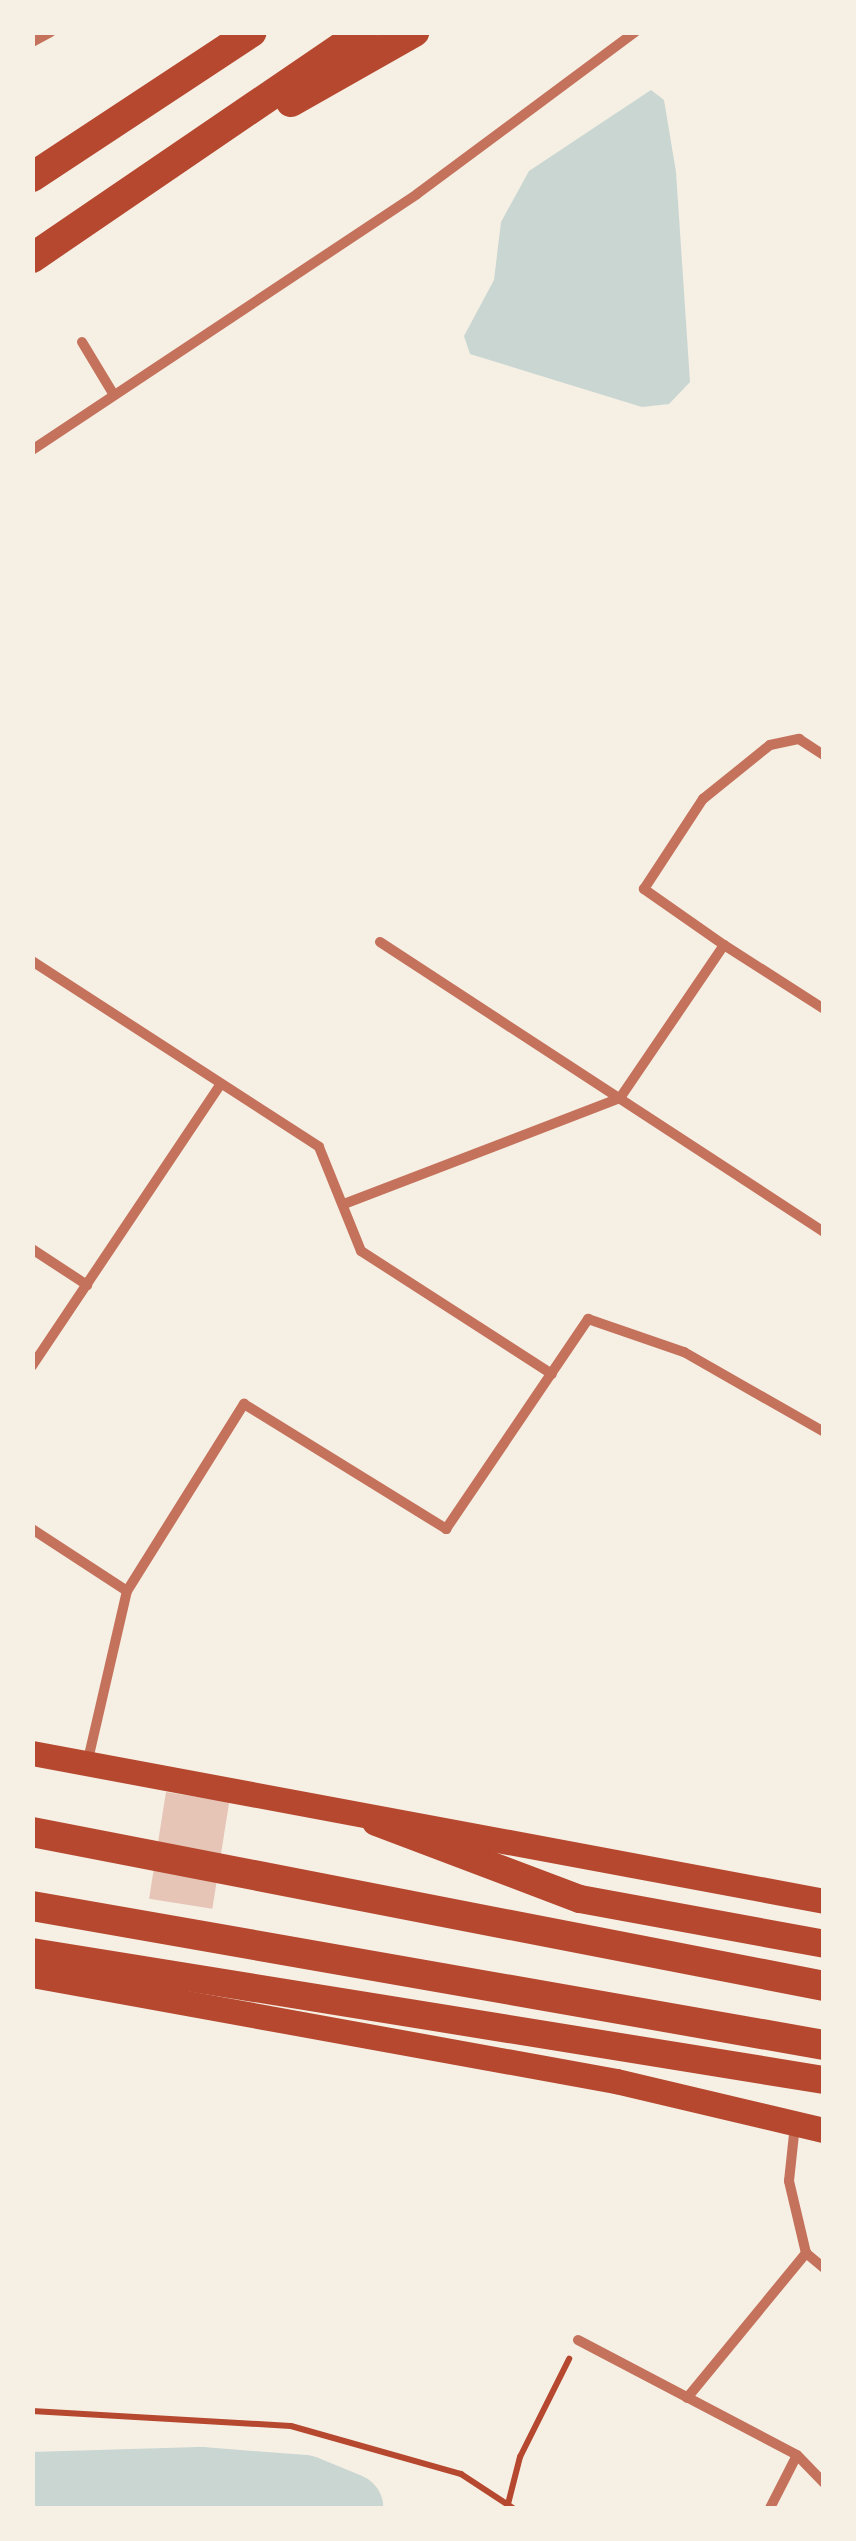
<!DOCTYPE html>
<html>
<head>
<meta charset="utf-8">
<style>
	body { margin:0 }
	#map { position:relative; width:856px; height:2541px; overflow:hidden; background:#f6efe4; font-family:"Roboto Condensed",sans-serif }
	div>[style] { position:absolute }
	.water>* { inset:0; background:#c9d6d2 }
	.river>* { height:70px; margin:-35px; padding:0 35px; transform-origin:35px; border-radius:35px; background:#c9d6d2 }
	.building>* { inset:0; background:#e6c5b7; transform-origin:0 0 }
	.path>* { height:6px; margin:-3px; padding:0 3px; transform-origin:3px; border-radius:3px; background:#b5482f }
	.minor>* { height:10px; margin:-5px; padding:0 5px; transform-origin:5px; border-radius:5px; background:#c5725c }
	.primary>* { height:25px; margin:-12.5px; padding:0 12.5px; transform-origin:12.5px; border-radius:12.5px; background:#b5482f }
	.trunk>* { height:28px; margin:-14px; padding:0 14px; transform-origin:14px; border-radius:14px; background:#b5482f }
	.motorway>* { height:30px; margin:-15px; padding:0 15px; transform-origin:15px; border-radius:15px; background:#b5482f }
	span { translate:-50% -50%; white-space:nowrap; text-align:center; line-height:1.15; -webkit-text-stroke:9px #f6efe4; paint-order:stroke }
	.frame { position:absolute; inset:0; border:35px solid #f6efe4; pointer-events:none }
</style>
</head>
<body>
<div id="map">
	<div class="water">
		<div style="clip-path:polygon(651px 90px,664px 100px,676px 172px,690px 382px,669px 404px,642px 407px,470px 354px,464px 336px,494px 280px,501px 222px,529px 171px)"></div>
	</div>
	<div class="river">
		<div style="left:32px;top:2487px;width:168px;rotate:-1.7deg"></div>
		<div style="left:200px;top:2482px;width:104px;rotate:4.4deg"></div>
		<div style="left:304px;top:2490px;width:48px;rotate:22.2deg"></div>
	</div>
	<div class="building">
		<div style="left:166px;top:1792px;width:64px;height:108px;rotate:9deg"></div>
	</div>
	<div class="path">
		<div style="left:32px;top:2411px;width:259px;rotate:3.3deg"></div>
		<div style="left:291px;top:2426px;width:177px;rotate:15.8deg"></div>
		<div style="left:461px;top:2474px;width:62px;rotate:33.2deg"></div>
		<div style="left:508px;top:2504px;width:49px;rotate:-75.7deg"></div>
		<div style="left:520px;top:2457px;width:110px;rotate:-63.4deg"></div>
	</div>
	<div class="minor">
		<div style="left:32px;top:42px;width:21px;rotate:-28deg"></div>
		<div style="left:82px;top:342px;width:62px;rotate:58.9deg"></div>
		<div style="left:32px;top:450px;width:462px;rotate:-33.6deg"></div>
		<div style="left:417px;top:194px;width:272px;rotate:-36.6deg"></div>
		<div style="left:380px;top:942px;width:530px;rotate:33.15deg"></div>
		<div style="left:724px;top:945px;width:119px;rotate:32.6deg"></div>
		<div style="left:32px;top:961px;width:342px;rotate:32.9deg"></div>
		<div style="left:319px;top:1147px;width:112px;rotate:68deg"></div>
		<div style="left:361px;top:1251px;width:227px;rotate:32.8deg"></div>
		<div style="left:344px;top:1204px;width:296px;rotate:-21deg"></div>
		<div style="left:620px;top:1098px;width:185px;rotate:-55.8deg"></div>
		<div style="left:724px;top:945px;width:98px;rotate:-145deg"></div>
		<div style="left:644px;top:889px;width:108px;rotate:-56.8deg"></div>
		<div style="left:703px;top:799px;width:86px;rotate:-38.9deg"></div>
		<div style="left:770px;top:745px;width:30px;rotate:-12deg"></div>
		<div style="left:799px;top:739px;width:30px;rotate:33deg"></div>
		<div style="left:32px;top:1249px;width:66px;rotate:33.2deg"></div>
		<div style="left:32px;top:1366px;width:339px;rotate:-56.2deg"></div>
		<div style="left:32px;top:1529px;width:113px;rotate:33.1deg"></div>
		<div style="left:87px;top:1764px;width:178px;rotate:-77deg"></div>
		<div style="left:127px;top:1591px;width:221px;rotate:-58deg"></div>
		<div style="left:244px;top:1404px;width:238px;rotate:31.7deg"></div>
		<div style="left:446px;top:1529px;width:254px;rotate:-55.9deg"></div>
		<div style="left:588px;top:1319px;width:102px;rotate:19deg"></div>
		<div style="left:684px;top:1352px;width:161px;rotate:29.7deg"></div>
		<div style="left:806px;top:2253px;width:23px;rotate:40deg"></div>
		<div style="left:578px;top:2340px;width:247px;rotate:27.7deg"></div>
		<div style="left:797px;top:2455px;width:39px;rotate:46deg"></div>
		<div style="left:687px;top:2398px;width:188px;rotate:-50.6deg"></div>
		<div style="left:806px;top:2253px;width:74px;rotate:-103.3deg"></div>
		<div style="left:789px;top:2181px;width:56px;rotate:-83.9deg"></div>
		<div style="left:770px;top:2508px;width:59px;rotate:-63deg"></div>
	</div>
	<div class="primary">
		<div style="left:32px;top:1753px;width:806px;rotate:10.58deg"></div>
		<div style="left:32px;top:1975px;width:594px;rotate:10.29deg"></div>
		<div style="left:616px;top:2081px;width:214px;rotate:13.3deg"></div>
	</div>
	<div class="trunk">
		<div style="left:376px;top:1822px;width:218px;rotate:20.7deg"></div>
		<div style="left:580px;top:1899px;width:248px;rotate:10.4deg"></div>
		<div style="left:32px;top:1952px;width:802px;rotate:9.18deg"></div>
	</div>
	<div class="motorway">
		<div style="left:291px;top:102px;width:142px;rotate:-29.6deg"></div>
		<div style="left:32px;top:177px;width:263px;rotate:-33.4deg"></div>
		<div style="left:32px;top:258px;width:401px;rotate:-34.3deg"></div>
		<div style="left:32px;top:1832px;width:807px;rotate:11deg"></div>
		<div style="left:32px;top:1906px;width:804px;rotate:9.95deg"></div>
	</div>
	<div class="frame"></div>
</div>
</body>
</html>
